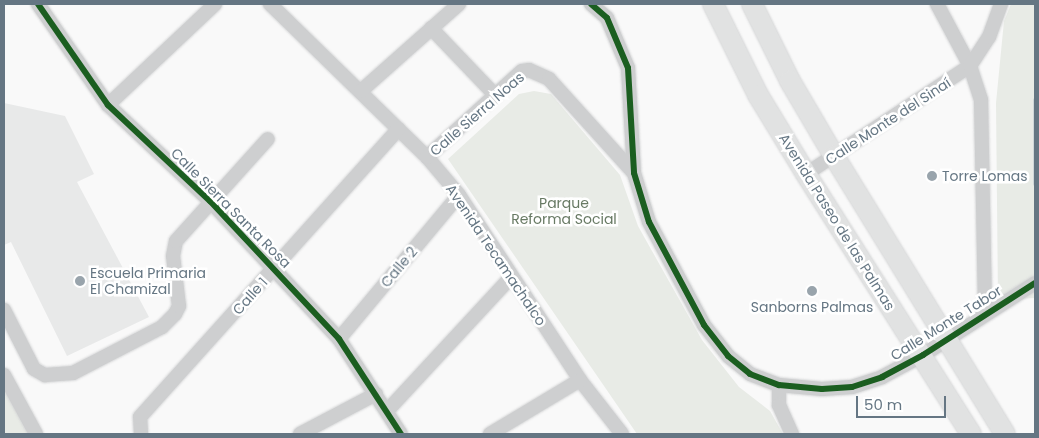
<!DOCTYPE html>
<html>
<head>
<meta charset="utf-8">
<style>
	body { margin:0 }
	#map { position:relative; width:1039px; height:438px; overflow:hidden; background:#f9f9f9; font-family:Poppins,sans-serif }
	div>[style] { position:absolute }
	.built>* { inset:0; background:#e8e9e9 }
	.green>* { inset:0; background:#e8ebe6 }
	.stream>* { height:4px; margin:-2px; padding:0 2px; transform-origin:2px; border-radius:2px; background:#ced6d9 }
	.roads { filter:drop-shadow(0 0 1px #d5d6d7) drop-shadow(0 0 1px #d5d6d7) }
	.minor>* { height:14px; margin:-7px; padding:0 7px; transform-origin:7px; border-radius:7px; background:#cecfd0 }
	.secondary>* { height:20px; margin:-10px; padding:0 10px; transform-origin:10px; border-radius:10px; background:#e1e2e2 }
	.cycleway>* { height:6px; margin:-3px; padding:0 3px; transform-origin:3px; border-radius:3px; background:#1b5e20 }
	.dots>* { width:14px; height:14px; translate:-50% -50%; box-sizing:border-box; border:2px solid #fff; border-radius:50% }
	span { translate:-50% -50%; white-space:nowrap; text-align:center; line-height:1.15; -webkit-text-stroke:5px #fff; paint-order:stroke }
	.street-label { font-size:14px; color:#657683 }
	.poi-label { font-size:14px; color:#657683 }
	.left { translate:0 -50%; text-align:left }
	.park-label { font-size:14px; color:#687a64 }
	.frame { position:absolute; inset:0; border:5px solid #657683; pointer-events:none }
	.scale { position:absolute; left:856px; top:396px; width:90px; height:22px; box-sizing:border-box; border:2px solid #657683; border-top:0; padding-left:6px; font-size:15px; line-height:18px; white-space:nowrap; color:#657683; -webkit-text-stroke:4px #fff; paint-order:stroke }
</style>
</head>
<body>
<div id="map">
	<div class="built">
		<div style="clip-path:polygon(4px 103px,65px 116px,94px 174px,77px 182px,149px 317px,67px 356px,11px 242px,4px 245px)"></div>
	</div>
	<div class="green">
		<div style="clip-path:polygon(1011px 4px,1035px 4px,1035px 298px,998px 300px,996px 103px,1004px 21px)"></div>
		<div style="clip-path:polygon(534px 91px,551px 94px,620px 175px,638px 226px,702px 340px,739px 387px,770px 411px,783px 434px,637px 434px,448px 159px,519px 94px)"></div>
		<div style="clip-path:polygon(4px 375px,33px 434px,4px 434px)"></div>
	</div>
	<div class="stream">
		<div style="left:1035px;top:100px;width:84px;rotate:90deg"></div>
	</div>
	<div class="roads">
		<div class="minor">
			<div style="left:38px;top:4px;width:123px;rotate:55.3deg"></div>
			<div style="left:108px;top:105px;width:140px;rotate:43.3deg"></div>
			<div style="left:210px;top:201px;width:189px;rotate:46.9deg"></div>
			<div style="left:339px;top:339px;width:113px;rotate:56.9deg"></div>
			<div style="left:270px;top:4px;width:219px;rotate:44.3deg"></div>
			<div style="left:427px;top:157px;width:50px;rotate:49.9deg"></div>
			<div style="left:459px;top:195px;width:221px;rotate:56.8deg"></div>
			<div style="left:580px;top:380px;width:68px;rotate:52.1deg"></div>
			<div style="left:591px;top:4px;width:21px;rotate:41deg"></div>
			<div style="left:607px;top:18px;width:54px;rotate:67.2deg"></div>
			<div style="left:628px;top:68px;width:105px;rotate:86.7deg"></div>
			<div style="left:634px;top:173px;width:51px;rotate:73deg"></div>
			<div style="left:649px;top:222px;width:117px;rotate:61.9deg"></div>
			<div style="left:704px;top:325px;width:39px;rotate:52deg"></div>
			<div style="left:728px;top:356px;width:28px;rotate:39deg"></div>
			<div style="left:750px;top:374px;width:31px;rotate:21deg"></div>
			<div style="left:779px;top:385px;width:43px;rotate:5.3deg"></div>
			<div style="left:822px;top:389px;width:30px;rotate:-4deg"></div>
			<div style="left:852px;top:387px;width:32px;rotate:-18deg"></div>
			<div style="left:882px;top:377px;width:47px;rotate:-28.2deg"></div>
			<div style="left:923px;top:355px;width:133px;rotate:-32.7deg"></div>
			<div style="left:937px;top:4px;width:70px;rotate:62deg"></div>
			<div style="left:970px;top:66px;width:36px;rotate:72deg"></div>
			<div style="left:981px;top:100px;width:213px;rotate:88.9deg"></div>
			<div style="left:431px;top:28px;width:93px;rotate:46.3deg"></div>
			<div style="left:361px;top:91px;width:131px;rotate:-41.6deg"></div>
			<div style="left:108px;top:105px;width:147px;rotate:-43.3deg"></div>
			<div style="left:427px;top:157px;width:128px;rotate:-42.2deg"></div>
			<div style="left:522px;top:71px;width:7px;rotate:-8deg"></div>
			<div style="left:529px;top:70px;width:22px;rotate:24deg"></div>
			<div style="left:549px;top:79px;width:127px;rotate:47.9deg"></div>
			<div style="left:806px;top:174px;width:196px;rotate:-33.4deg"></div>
			<div style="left:970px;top:66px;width:35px;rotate:-57deg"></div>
			<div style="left:989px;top:37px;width:35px;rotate:-70deg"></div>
			<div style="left:4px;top:310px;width:66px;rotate:63deg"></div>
			<div style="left:34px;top:369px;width:13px;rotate:29deg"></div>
			<div style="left:45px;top:375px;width:28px;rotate:-4deg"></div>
			<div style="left:73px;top:373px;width:100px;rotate:-27.3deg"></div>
			<div style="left:162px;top:327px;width:18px;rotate:-45deg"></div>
			<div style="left:175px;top:314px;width:9px;rotate:-63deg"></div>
			<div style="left:179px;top:306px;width:50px;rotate:-96.8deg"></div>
			<div style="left:173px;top:256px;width:15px;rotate:-79deg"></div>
			<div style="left:176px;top:241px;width:137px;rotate:-48deg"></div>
			<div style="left:339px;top:339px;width:187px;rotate:-50.2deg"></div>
			<div style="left:4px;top:375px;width:67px;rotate:61.5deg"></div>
			<div style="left:779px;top:385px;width:20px;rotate:90deg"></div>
			<div style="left:779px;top:405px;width:32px;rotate:66deg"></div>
			<div style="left:387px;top:411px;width:183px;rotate:-47.2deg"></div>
			<div style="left:141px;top:434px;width:17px;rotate:-93deg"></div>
			<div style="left:140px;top:417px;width:387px;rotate:-48.1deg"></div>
			<div style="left:300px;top:434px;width:86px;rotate:-27.8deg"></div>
			<div style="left:490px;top:434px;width:105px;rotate:-31deg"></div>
		</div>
		<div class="secondary">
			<div style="left:713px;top:4px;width:102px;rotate:63.7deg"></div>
			<div style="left:758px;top:95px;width:92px;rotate:58.7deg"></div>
			<div style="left:806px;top:174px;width:308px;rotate:57.6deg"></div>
			<div style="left:752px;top:4px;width:86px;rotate:63.7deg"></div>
			<div style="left:790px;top:81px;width:87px;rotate:59.6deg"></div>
			<div style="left:834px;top:156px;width:326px;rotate:58.4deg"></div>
		</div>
	</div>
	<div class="cycleway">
		<div style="left:38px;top:4px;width:123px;rotate:55.3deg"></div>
		<div style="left:108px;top:105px;width:140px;rotate:43.3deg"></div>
		<div style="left:210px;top:201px;width:189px;rotate:46.9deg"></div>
		<div style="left:339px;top:339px;width:113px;rotate:56.9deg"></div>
		<div style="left:591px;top:4px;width:21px;rotate:41deg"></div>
		<div style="left:607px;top:18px;width:54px;rotate:67.2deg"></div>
		<div style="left:628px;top:68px;width:105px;rotate:86.7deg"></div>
		<div style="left:634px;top:173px;width:51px;rotate:73deg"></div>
		<div style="left:649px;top:222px;width:117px;rotate:61.9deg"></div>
		<div style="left:704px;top:325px;width:39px;rotate:52deg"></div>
		<div style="left:728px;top:356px;width:28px;rotate:39deg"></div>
		<div style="left:750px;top:374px;width:31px;rotate:21deg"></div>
		<div style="left:779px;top:385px;width:43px;rotate:5.3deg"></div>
		<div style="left:822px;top:389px;width:30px;rotate:-4deg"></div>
		<div style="left:852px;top:387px;width:32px;rotate:-18deg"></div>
		<div style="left:882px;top:377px;width:47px;rotate:-28.2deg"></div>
		<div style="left:923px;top:355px;width:133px;rotate:-32.7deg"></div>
	</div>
	<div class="dots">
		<div style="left:932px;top:176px;background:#99a4ac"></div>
		<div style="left:80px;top:281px;background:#99a4ac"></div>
		<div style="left:812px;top:291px;background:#99a4ac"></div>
	</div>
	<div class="street-label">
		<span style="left:477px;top:114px;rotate:-41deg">Calle Sierra Noas</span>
		<span style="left:888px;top:121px;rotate:-33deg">Calle Monte del Sinaí</span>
		<span style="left:231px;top:208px;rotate:45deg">Calle Sierra Santa Rosa</span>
		<span style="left:837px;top:222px;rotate:58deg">Avenida Paseo de las Palmas</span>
		<span style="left:496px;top:255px;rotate:56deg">Avenida Tecamachalco</span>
		<span style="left:399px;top:267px;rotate:-50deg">Calle 2</span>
		<span style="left:250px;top:296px;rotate:-48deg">Calle 1</span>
		<span style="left:946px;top:323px;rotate:-32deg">Calle Monte Tabor</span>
	</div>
	<div class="poi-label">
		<span class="left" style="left:942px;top:176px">Torre Lomas</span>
		<span class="left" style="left:90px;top:281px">Escuela Primaria<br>El Chamizal</span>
		<span style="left:812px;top:307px">Sanborns Palmas</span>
	</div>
	<div class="park-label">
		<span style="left:564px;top:211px">Parque<br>Reforma Social</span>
	</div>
	<div class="frame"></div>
	<div class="scale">50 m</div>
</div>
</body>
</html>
